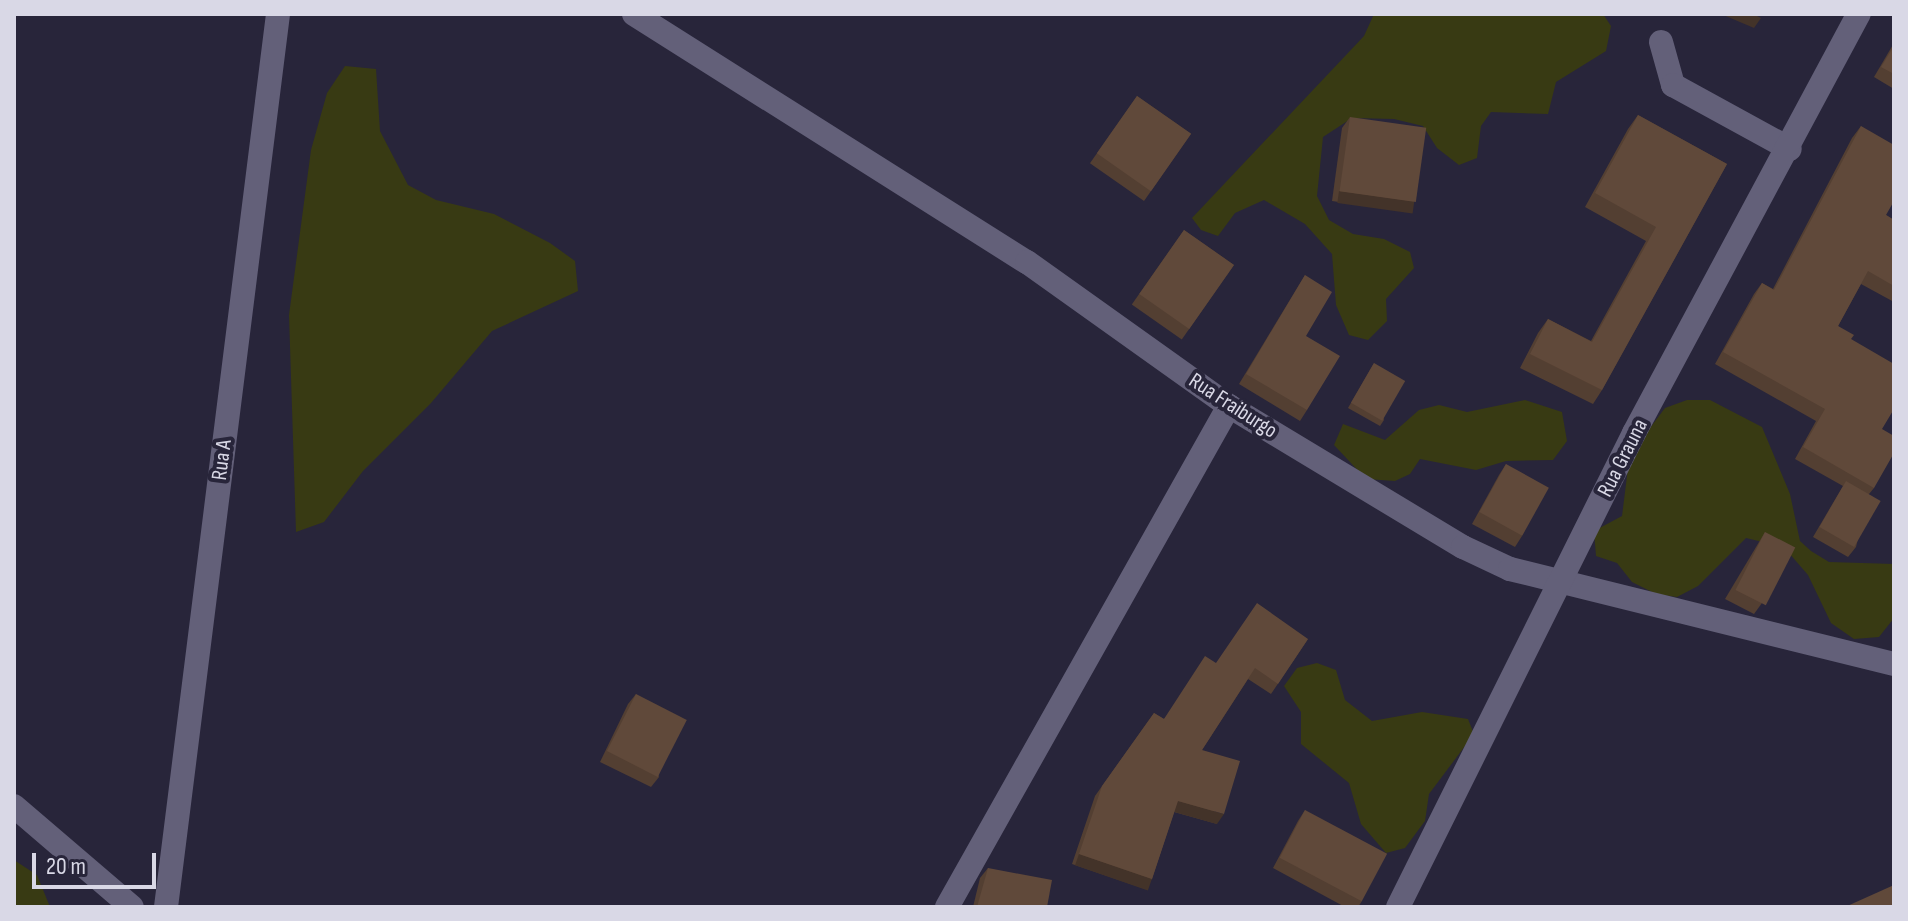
<!DOCTYPE html>
<html>
<head>
<meta charset="utf-8">
<style>
	body { margin:0 }
	#map { position:relative; width:1908px; height:921px; overflow:hidden; background:#28253a; font-family:"Sofia Sans Condensed",sans-serif }
	div>[style] { position:absolute }
	.green>* { inset:0; background:#383a13 }
	.minor>* { height:24px; margin:-12px; padding:0 12px; transform-origin:12px; border-radius:12px; background:#636079 }
	.wall>* { inset:0; background:#533f32; transform-origin:0 0 }
	.shaded-wall>* { inset:0; background:#433329; transform-origin:0 0 }
	.building>* { inset:0; background:#60493a; transform-origin:0 0 }
	span { translate:-50% -50%; white-space:nowrap; text-align:center; line-height:1.15; -webkit-text-stroke:8px #28253a; paint-order:stroke }
	.street-label { font-size:22px; color:#d9d8e6 }
	.frame { position:absolute; inset:0; border:16px solid #d9d8e6; pointer-events:none }
	.scale { position:absolute; left:32px; top:853px; width:124px; height:36px; box-sizing:border-box; border:4px solid #d9d8e6; border-top:0; padding-left:10px; font-size:24px; line-height:28px; white-space:nowrap; color:#d9d8e6; -webkit-text-stroke:6px #28253a; paint-order:stroke }
</style>
</head>
<body>
<div id="map">
	<div class="green">
		<div style="clip-path:polygon(1374px 14px,1603px 14px,1611px 26px,1606px 51px,1556px 82px,1548px 114px,1491px 112px,1481px 126px,1477px 158px,1459px 165px,1437px 148px,1423px 126px,1394px 119px,1352px 118px,1323px 137px,1317px 196px,1329px 220px,1353px 234px,1384px 239px,1410px 252px,1414px 268px,1386px 299px,1387px 321px,1368px 340px,1349px 335px,1336px 305px,1332px 254px,1305px 224px,1264px 200px,1235px 213px,1218px 236px,1201px 230px,1192px 218px,1364px 36px)"></div>
		<div style="clip-path:polygon(345px 66px,376px 69px,380px 131px,408px 185px,436px 200px,494px 214px,550px 243px,575px 261px,578px 291px,492px 331px,431px 403px,363px 471px,324px 522px,296px 532px,289px 315px,311px 150px,327px 93px)"></div>
		<div style="clip-path:polygon(1525px 400px,1562px 412px,1567px 441px,1553px 460px,1506px 461px,1476px 470px,1420px 459px,1410px 474px,1395px 481px,1366px 479px,1334px 445px,1343px 424px,1385px 440px,1419px 410px,1439px 405px,1467px 412px)"></div>
		<div style="clip-path:polygon(1687px 400px,1710px 400px,1762px 427px,1790px 494px,1800px 541px,1811px 551px,1829px 562px,1894px 564px,1894px 618px,1879px 637px,1854px 639px,1831px 623px,1808px 575px,1789px 553px,1767px 543px,1746px 538px,1698px 586px,1677px 597px,1656px 594px,1632px 582px,1617px 563px,1596px 556px,1594px 531px,1622px 516px,1628px 468px,1650px 428px,1665px 408px)"></div>
		<div style="clip-path:polygon(1317px 663px,1336px 670px,1345px 700px,1372px 721px,1422px 712px,1468px 719px,1474px 734px,1429px 794px,1425px 821px,1405px 848px,1386px 853px,1361px 824px,1349px 783px,1301px 744px,1301px 712px,1284px 686px,1297px 668px)"></div>
		<div style="clip-path:polygon(14px 860px,37px 875px,50px 907px,14px 907px)"></div>
	</div>
	<div class="minor">
		<div style="left:634px;top:14px;width:465px;rotate:32.3deg"></div>
		<div style="left:1027px;top:262px;width:248px;rotate:35.5deg"></div>
		<div style="left:1229px;top:406px;width:273px;rotate:31.1deg"></div>
		<div style="left:1463px;top:547px;width:52px;rotate:25.1deg"></div>
		<div style="left:1510px;top:569px;width:396px;rotate:13.9deg"></div>
		<div style="left:1661px;top:42px;width:45px;rotate:74.4deg"></div>
		<div style="left:1673px;top:85px;width:133px;rotate:28.7deg"></div>
		<div style="left:14px;top:806px;width:155px;rotate:40.6deg"></div>
		<div style="left:166px;top:907px;width:900px;rotate:-82.85deg"></div>
		<div style="left:947px;top:907px;width:575px;rotate:-60.63deg"></div>
		<div style="left:1398px;top:907px;width:530px;rotate:-63.53deg"></div>
		<div style="left:1634px;top:433px;width:476px;rotate:-61.8deg"></div>
	</div>
	<div class="wall">
		<div style="clip-path:polygon(1894px 43px,1894px 89px,1874px 77px)"></div>
		<div style="left:1137px;top:96px;width:66px;height:82px;rotate:35deg"></div>
		<div style="clip-path:polygon(1638px 115px,1727px 164px,1602px 390px,1593px 404px,1520px 368px,1538px 333px,1548px 319px,1591px 341px,1646px 241px,1585px 207px,1628px 129px)"></div>
		<div style="clip-path:polygon(1350px 117px,1414px 202px,1407px 212px,1332px 201px,1342px 128px)"></div>
		<div style="clip-path:polygon(1861px 126px,1886px 215px,1894px 220px,1894px 302px,1861px 284px,1838px 326px,1851px 339px,1882px 429px,1874px 488px,1869px 494px,1856px 547px,1848px 557px,1813px 537px,1843px 486px,1795px 459px,1816px 421px,1715px 364px,1754px 294px,1762px 283px,1773px 289px,1852px 138px)"></div>
		<div style="left:1184px;top:230px;width:61px;height:91px;rotate:35deg"></div>
		<div style="clip-path:polygon(1305px 275px,1307px 410px,1300px 421px,1239px 384px)"></div>
		<div style="clip-path:polygon(1374px 363px,1384px 420px,1380px 426px,1348px 408px)"></div>
		<div style="clip-path:polygon(1506px 464px,1522px 536px,1515px 547px,1472px 524px,1499px 475px)"></div>
		<div style="clip-path:polygon(1765px 532px,1762px 603px,1754px 614px,1725px 599px)"></div>
		<div style="clip-path:polygon(1308px 639px,1271px 694px,1248px 679px,1202px 750px,1217px 824px,1174px 812px,1152px 879px,1145px 889px,1072px 864px,1095px 796px,1154px 713px,1164px 719px,1216px 663px)"></div>
		<div style="clip-path:polygon(636px 694px,659px 777px,651px 787px,600px 762px,628px 704px)"></div>
		<div style="clip-path:polygon(1305px 810px,1362px 901px,1358px 907px,1345px 907px,1273px 868px,1298px 821px)"></div>
		<div style="clip-path:polygon(988px 868px,1047px 907px,973px 907px,980px 878px)"></div>
	</div>
	<div class="shaded-wall">
		<div style="clip-path:polygon(1721px 14px,1753px 14px,1761px 18px,1754px 28px)"></div>
		<div style="left:1339px;top:191px;width:76px;height:12px;rotate:8deg"></div>
		<div style="clip-path:polygon(1178px 801px,1224px 814px,1217px 824px,1171px 811px)"></div>
		<div style="left:1079px;top:854px;width:77px;height:12px;rotate:19deg"></div>
	</div>
	<div class="building">
		<div style="clip-path:polygon(1894px 46px,1894px 74px,1881px 67px)"></div>
		<div style="left:1137px;top:96px;width:66px;height:70px;rotate:35deg"></div>
		<div style="clip-path:polygon(1638px 115px,1727px 164px,1602px 390px,1530px 354px,1548px 319px,1592px 342px,1656px 227px,1595px 193px)"></div>
		<div style="left:1350px;top:117px;width:77px;height:75px;rotate:8deg"></div>
		<div style="clip-path:polygon(1861px 126px,1894px 145px,1894px 201px,1886px 215px,1894px 220px,1894px 286px,1868px 271px,1838px 326px,1854px 335px,1851px 339px,1894px 364px,1894px 409px,1882px 429px,1894px 436px,1894px 453px,1874px 488px,1803px 447px,1825px 409px,1723px 352px,1762px 283px,1774px 290px)"></div>
		<div style="left:1184px;top:230px;width:61px;height:78px;rotate:35deg"></div>
		<div style="clip-path:polygon(1305px 275px,1332px 292px,1306px 336px,1340px 356px,1307px 410px,1246px 374px)"></div>
		<div style="left:1374px;top:363px;width:36px;height:46px;rotate:30deg"></div>
		<div style="left:1506px;top:464px;width:49px;height:55px;rotate:29deg"></div>
		<div style="left:1846px;top:481px;width:40px;height:53px;rotate:30deg"></div>
		<div style="left:1765px;top:532px;width:34px;height:65px;rotate:27deg"></div>
		<div style="clip-path:polygon(1257px 603px,1308px 639px,1278px 684px,1255px 668px,1202px 750px,1240px 761px,1224px 814px,1178px 801px,1152px 879px,1079px 854px,1102px 786px,1154px 713px,1164px 719px,1205px 656px,1216px 663px)"></div>
		<div style="left:636px;top:694px;width:57px;height:64px;rotate:27deg"></div>
		<div style="left:1305px;top:810px;width:93px;height:54px;rotate:28deg"></div>
		<div style="clip-path:polygon(988px 868px,1052px 880px,1047px 907px,977px 907px)"></div>
		<div style="clip-path:polygon(1894px 885px,1894px 907px,1845px 907px)"></div>
	</div>
	<div class="street-label">
		<span style="left:1233px;top:406px;rotate:33deg">Rua Fraiburgo</span>
		<span style="left:1623px;top:458px;rotate:-63deg">Rua Grauna</span>
		<span style="left:222px;top:460px;rotate:-83deg">Rua A</span>
	</div>
	<div class="frame"></div>
	<div class="scale">20 m</div>
</div>
</body>
</html>
